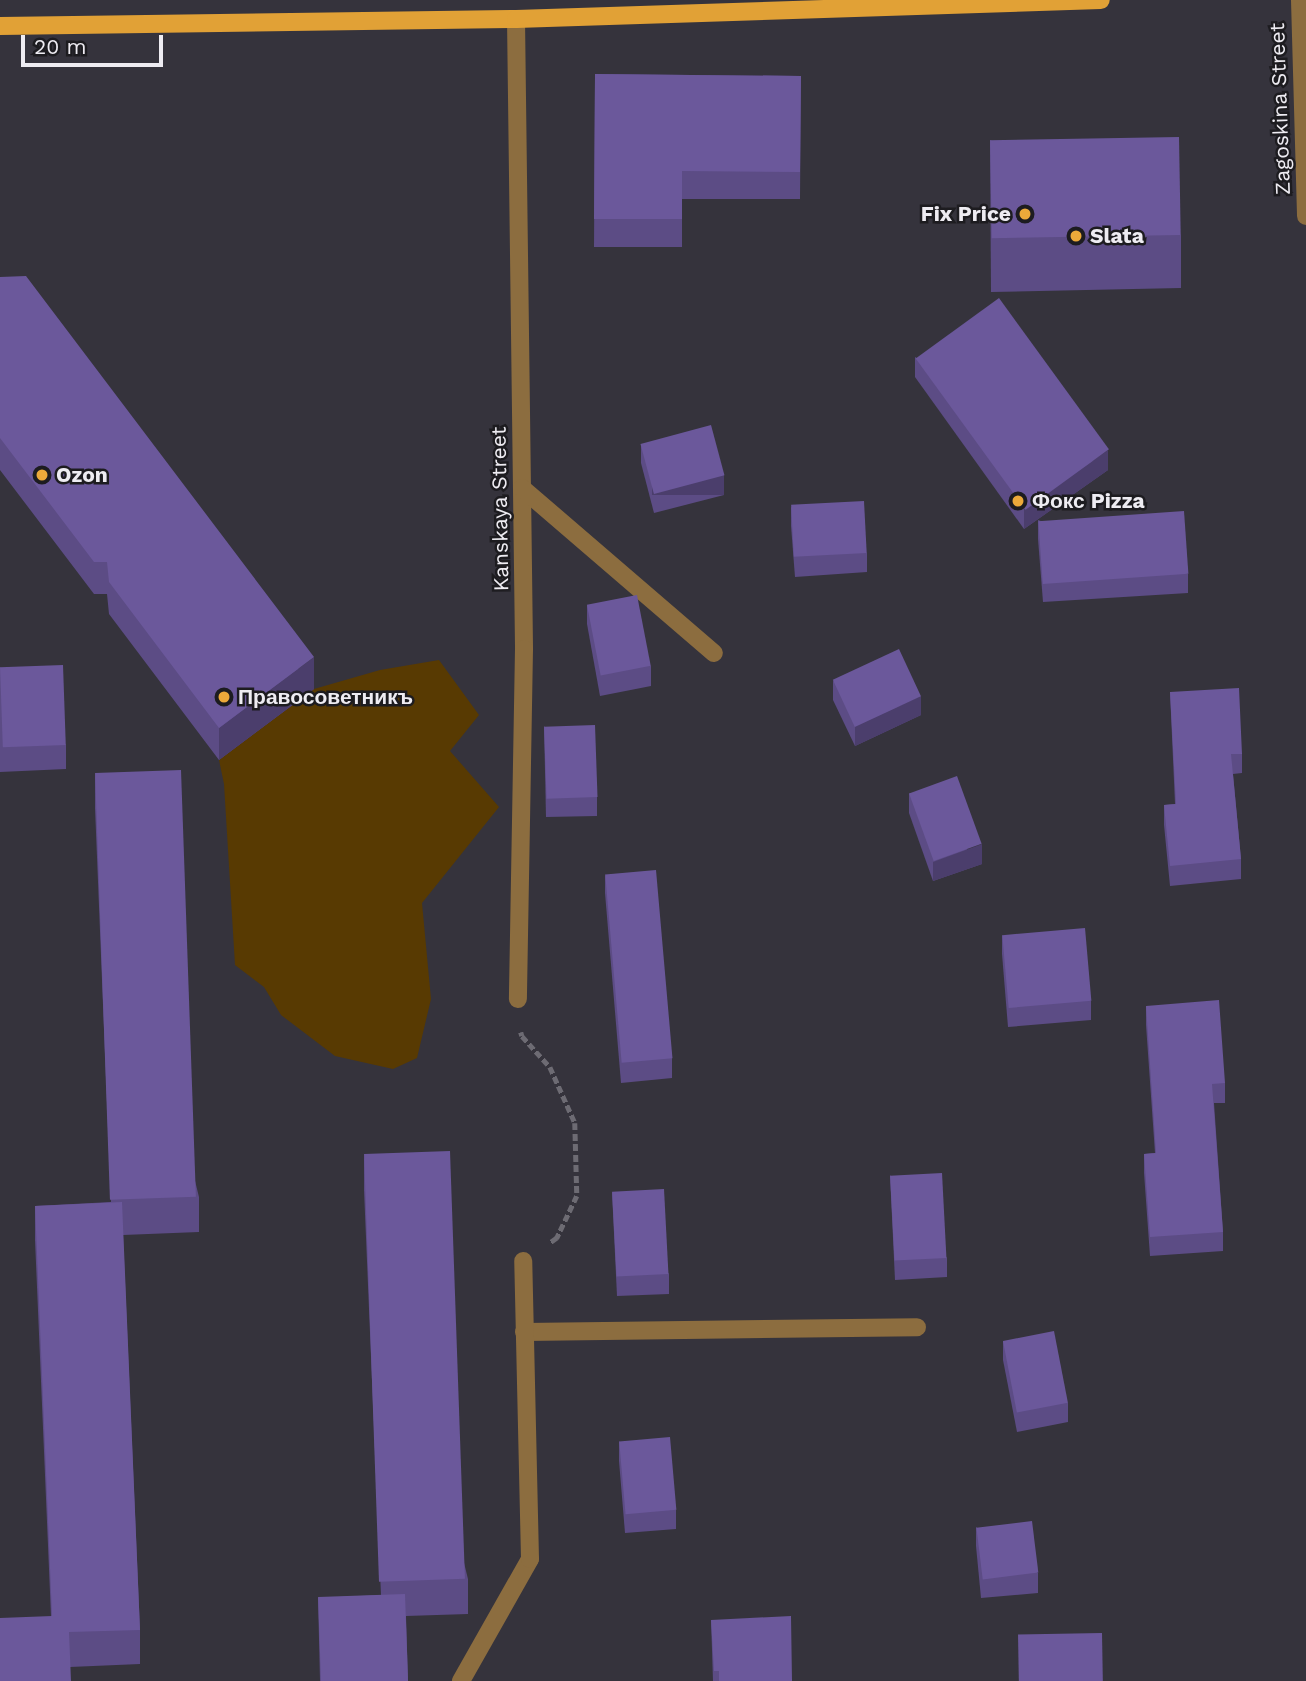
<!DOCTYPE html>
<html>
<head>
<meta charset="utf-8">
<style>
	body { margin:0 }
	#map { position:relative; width:1306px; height:1681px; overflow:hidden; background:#35333c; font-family:"Work Sans",sans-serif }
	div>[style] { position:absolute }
	.green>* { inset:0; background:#583a02 }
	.path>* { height:4.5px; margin-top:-2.25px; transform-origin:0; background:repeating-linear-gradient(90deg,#6d6b73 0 7px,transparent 0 10.5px) }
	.minor>* { height:18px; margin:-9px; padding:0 9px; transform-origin:9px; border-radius:9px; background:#8c6d3f }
	.major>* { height:18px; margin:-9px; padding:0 9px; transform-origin:9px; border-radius:9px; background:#e1a136 }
	.wall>* { inset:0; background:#5c4c85 }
	.shaded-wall>* { inset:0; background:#4b3e6c; transform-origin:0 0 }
	.building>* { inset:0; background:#6b589b; transform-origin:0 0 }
	.dots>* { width:19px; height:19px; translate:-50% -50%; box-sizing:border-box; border:4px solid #1d1c20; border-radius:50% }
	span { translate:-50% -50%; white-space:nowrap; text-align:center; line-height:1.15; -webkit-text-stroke:5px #1d1c20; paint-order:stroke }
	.street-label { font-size:21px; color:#eeecf2 }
	.poi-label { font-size:21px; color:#eeecf2; font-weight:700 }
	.right { translate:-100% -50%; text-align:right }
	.left { translate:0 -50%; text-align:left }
	.scale { position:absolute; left:21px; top:35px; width:142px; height:32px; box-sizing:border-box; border:4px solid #eeecf2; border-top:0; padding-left:9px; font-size:21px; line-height:24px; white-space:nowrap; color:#eeecf2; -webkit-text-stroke:5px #1d1c20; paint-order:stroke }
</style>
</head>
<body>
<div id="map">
	<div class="green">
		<div style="clip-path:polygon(439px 660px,479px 715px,450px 751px,499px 807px,422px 903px,431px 999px,417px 1058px,393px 1069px,335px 1056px,281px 1015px,264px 987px,235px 965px,224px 784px,219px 760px,314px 689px,380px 670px)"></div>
	</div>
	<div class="path">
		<div style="left:521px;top:1032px;width:4px;rotate:76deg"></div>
		<div style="left:522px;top:1036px;width:42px;rotate:47.9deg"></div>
		<div style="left:550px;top:1067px;width:61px;rotate:65.9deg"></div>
		<div style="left:575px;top:1123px;width:73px;rotate:88.4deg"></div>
		<div style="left:577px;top:1196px;width:47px;rotate:115.5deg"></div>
		<div style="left:557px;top:1238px;width:9px;rotate:144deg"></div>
	</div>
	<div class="minor">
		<div style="left:1300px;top:0;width:216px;rotate:88.4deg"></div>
		<div style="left:516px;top:19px;width:630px;rotate:89.27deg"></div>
		<div style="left:524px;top:649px;width:350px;rotate:91deg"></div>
		<div style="left:522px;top:488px;width:253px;rotate:40.7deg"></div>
		<div style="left:524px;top:1332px;width:393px;rotate:-0.7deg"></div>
		<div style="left:461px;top:1681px;width:140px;rotate:-60.5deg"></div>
		<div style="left:530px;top:1559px;width:298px;rotate:-91.3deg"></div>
	</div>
	<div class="major">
		<div style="left:0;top:26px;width:516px;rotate:-0.78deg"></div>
		<div style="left:516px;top:19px;width:585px;rotate:-1.86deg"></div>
	</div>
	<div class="wall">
		<div style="clip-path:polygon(595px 74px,801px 76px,800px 199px,682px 199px,682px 247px,594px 247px)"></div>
		<div style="clip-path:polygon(990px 140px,1181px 235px,1181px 288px,991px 292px)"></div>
		<div style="clip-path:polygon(0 277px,314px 689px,219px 760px,109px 614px,107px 594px,94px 594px,0 470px)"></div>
		<div style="clip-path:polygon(915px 357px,1108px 470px,1024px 529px,915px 377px)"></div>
		<div style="clip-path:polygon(641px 444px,724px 495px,654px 513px,641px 463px)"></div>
		<div style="clip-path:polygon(791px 507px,867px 553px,867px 572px,795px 577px,791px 526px)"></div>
		<div style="clip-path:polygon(1038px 520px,1188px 574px,1188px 593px,1043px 602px,1038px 539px)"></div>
		<div style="clip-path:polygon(587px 605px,651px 666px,651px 686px,600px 696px,587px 624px)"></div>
		<div style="clip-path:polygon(0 667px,66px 745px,66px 769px,0 772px)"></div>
		<div style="clip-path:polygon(833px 681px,921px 715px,855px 746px,833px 700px)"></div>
		<div style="clip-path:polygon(1170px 692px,1242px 754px,1242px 773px,1233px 774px,1241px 859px,1241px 879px,1170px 886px,1164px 825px,1164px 805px,1175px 804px)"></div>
		<div style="clip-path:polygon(544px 726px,597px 797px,597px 816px,546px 817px)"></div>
		<div style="clip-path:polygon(95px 773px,199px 1197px,199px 1232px,123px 1235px,140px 1630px,140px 1664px,70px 1667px,51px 1616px,35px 1240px,35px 1206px,111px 1202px,95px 808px)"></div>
		<div style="clip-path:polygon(909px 793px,982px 864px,933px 881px,909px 813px)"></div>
		<div style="clip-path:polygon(605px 874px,672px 1058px,672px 1078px,621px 1083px,605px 893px)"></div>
		<div style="clip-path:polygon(1002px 935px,1091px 1001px,1091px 1020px,1008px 1027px,1002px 954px)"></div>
		<div style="clip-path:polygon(1146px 1006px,1225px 1083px,1225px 1103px,1214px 1103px,1223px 1232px,1223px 1251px,1150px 1256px,1144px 1173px,1144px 1154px,1155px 1153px,1146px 1025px)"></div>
		<div style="clip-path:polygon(364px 1155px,468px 1579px,468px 1614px,406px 1616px,408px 1681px,320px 1681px,318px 1598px,381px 1595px,364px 1190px)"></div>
		<div style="clip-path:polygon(890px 1175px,947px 1258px,947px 1277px,895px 1280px)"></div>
		<div style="clip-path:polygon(612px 1192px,669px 1274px,669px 1294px,617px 1296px)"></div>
		<div style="clip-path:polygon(1003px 1341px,1068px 1403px,1068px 1422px,1017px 1432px,1003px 1360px)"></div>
		<div style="clip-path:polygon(619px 1441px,676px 1510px,676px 1529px,625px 1533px,619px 1461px)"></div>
		<div style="clip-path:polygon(976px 1527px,1038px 1573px,1038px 1593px,981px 1598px,976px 1546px)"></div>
		<div style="clip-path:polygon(711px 1620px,792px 1681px,713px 1681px)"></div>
	</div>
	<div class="shaded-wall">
		<div style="clip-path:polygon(1108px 450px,1108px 470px,1024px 529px,1024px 509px)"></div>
		<div style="left:724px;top:475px;width:20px;height:72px;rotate:90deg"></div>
		<div style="clip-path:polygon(314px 657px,314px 689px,219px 760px,219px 728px)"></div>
		<div style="clip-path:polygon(921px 696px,921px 715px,855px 746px,855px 726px)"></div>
		<div style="clip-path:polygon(982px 844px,982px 864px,933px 881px,933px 862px)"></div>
	</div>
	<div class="building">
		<div style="clip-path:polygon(595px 74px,801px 76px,800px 172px,682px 171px,682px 219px,594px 219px)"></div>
		<div style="left:1179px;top:137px;width:98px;height:189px;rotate:89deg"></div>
		<div style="clip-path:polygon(26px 276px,314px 657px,219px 728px,109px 582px,107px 562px,94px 562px,0 438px,0 277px)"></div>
		<div style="left:999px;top:298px;width:187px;height:103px;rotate:54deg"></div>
		<div style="left:711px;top:425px;width:52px;height:73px;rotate:75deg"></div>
		<div style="left:864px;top:501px;width:52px;height:73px;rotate:87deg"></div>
		<div style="left:1184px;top:511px;width:63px;height:146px;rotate:86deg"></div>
		<div style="left:637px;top:595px;width:72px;height:51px;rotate:79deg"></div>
		<div style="left:899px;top:649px;width:52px;height:73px;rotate:65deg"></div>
		<div style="left:63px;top:665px;width:80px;height:63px;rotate:88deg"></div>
		<div style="clip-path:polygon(1239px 688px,1242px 754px,1231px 754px,1241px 859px,1170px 866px,1164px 805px,1176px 804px,1170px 692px)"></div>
		<div style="left:595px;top:725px;width:72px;height:51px;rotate:88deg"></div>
		<div style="left:181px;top:770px;width:427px;height:86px;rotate:88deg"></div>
		<div style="left:957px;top:776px;width:72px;height:51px;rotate:70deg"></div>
		<div style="left:656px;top:870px;width:189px;height:51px;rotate:85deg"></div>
		<div style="left:1085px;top:928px;width:73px;height:83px;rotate:85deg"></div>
		<div style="clip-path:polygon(1219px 1000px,1225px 1083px,1212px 1084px,1223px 1232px,1150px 1237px,1144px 1154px,1156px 1153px,1146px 1006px)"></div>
		<div style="left:450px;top:1151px;width:428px;height:86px;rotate:88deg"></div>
		<div style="left:942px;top:1173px;width:85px;height:52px;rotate:87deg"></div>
		<div style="left:664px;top:1189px;width:85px;height:52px;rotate:87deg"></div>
		<div style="clip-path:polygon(122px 1202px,140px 1630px,69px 1632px,71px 1681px,0 1681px,0 1618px,52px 1616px,35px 1206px)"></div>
		<div style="left:1054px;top:1331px;width:73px;height:52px;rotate:79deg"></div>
		<div style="left:670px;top:1437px;width:73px;height:51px;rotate:85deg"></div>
		<div style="left:1032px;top:1521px;width:52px;height:56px;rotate:83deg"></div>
		<div style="left:405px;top:1594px;width:87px;height:87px;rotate:88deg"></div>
		<div style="clip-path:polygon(791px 1616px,792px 1681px,719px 1681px,719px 1671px,714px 1671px,711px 1620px)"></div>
		<div style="left:1102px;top:1633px;width:48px;height:84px;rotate:89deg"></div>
	</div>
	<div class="dots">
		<div style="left:1025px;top:214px;background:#eca93a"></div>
		<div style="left:1076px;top:236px;background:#eca93a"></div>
		<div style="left:42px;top:475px;background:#eca93a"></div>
		<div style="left:1018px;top:501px;background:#eca93a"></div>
		<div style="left:224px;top:697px;background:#eca93a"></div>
	</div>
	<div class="street-label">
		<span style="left:1280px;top:109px;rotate:-92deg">Zagoskina Street</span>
		<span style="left:500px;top:509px;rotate:-91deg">Kanskaya Street</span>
	</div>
	<div class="poi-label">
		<span class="right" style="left:1011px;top:214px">Fix Price</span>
		<span class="left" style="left:1090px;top:236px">Slata</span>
		<span class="left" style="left:56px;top:475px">Ozon</span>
		<span class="left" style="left:1032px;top:501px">Фокс Pizza</span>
		<span class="left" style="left:238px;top:697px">Правосоветникъ</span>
	</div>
	<div class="scale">20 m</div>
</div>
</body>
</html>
